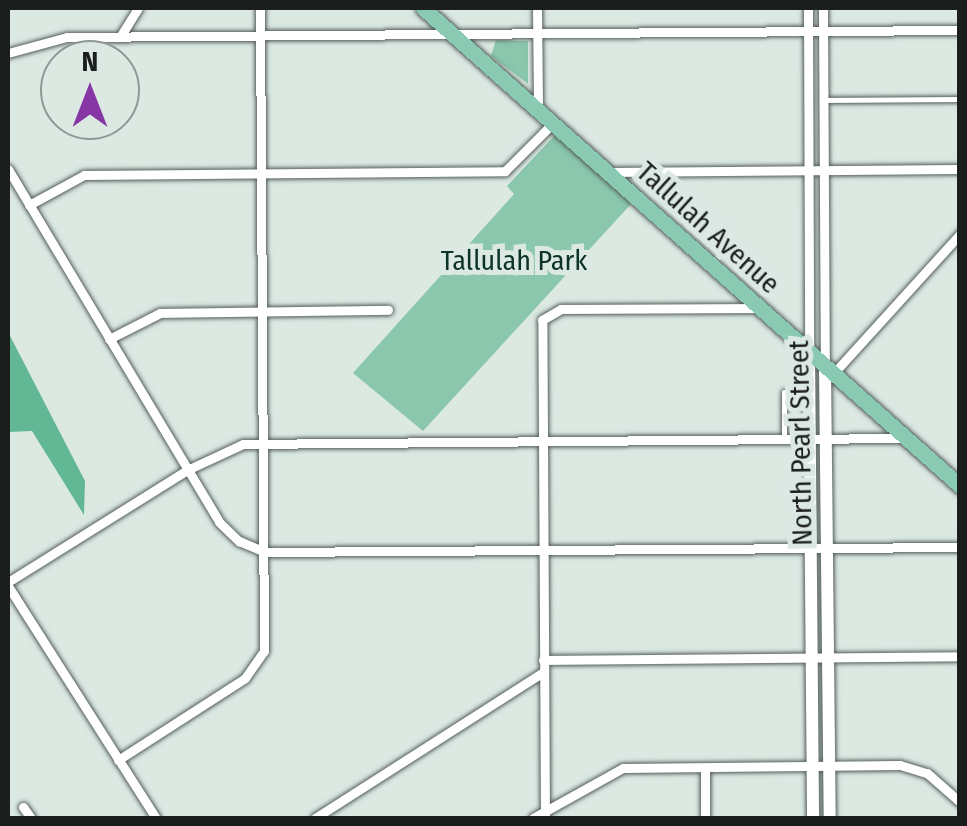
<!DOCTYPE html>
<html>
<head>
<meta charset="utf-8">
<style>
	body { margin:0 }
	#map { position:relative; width:967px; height:826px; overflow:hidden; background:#dce9e3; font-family:"Fira Sans Condensed",sans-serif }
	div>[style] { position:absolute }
	.green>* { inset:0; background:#8ac7ad }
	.water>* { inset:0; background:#62b795 }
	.roads { filter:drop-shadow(0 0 2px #545f5a) drop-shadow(0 0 2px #545f5a) }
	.lane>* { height:5px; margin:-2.5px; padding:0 2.5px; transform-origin:2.5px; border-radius:2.5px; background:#fff }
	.street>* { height:9px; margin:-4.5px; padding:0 4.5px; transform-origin:4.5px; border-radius:4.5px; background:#fff }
	.secondary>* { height:12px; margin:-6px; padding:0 6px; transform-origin:6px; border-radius:6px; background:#fff }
	.primary>* { height:15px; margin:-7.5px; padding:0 7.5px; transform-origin:7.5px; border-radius:7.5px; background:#8acab3 }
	span { translate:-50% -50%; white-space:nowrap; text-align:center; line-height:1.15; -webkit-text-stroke:10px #dce9e3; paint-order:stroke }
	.street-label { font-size:28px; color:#1a1e1c }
	.park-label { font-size:28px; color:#0c3325 }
	.frame { position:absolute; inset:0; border:10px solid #1a1e1c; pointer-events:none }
	.north { position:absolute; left:40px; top:40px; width:100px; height:100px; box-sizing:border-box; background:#dce9e3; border:2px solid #8e9893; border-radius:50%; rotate:0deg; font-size:28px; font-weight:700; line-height:40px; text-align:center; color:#1a1e1c }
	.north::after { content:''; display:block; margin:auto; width:35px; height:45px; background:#8736a5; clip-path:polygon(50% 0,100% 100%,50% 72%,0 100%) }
</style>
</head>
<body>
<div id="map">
	<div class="green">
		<div style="clip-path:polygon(496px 40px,528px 41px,528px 84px,491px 56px)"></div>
		<div style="clip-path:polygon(555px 135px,631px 204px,423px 431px,353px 373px,514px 194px,507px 186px)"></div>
	</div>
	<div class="water">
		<div style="clip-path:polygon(8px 332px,85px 481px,84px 515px,32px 431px,8px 432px)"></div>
	</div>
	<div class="roads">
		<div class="lane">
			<div style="left:824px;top:100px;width:136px;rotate:-0.4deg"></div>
			<div style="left:784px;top:439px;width:47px;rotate:-90deg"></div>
			<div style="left:784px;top:392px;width:22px;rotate:3deg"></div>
		</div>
		<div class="street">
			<div style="left:537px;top:8px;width:101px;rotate:89.4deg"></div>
			<div style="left:808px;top:8px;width:342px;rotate:89.8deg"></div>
			<div style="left:823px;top:8px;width:356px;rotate:89.7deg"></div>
			<div style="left:120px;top:37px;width:34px;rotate:-58deg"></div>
			<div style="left:8px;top:53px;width:61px;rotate:-15.2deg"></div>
			<div style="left:67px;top:37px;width:893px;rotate:-0.45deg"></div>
			<div style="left:8px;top:169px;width:411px;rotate:59.1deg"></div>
			<div style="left:219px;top:522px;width:28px;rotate:44deg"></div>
			<div style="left:239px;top:541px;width:28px;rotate:23deg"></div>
			<div style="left:265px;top:552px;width:695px;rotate:-0.41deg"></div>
			<div style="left:608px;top:172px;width:352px;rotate:-0.5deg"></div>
			<div style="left:29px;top:205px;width:63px;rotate:-28.6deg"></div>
			<div style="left:84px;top:175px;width:421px;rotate:-0.5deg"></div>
			<div style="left:505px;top:171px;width:68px;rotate:-45deg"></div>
			<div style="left:109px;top:339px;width:57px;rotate:-27deg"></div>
			<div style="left:160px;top:313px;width:228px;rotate:-0.8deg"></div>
			<div style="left:833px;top:374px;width:189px;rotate:-47.8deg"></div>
			<div style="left:8px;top:582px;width:211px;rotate:-32deg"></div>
			<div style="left:187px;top:470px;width:62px;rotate:-24.9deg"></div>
			<div style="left:243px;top:444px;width:660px;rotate:-0.52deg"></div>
			<div style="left:8px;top:586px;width:275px;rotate:57.5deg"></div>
			<div style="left:543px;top:660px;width:417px;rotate:-0.5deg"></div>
			<div style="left:118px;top:760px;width:151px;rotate:-32.8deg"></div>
			<div style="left:245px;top:678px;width:33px;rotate:-55deg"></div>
			<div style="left:264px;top:651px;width:643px;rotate:-90.36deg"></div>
			<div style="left:705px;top:768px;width:50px;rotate:90deg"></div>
			<div style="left:23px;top:807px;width:14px;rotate:54deg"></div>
			<div style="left:315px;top:818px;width:271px;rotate:-32.6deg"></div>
			<div style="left:533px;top:818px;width:103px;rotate:-29.1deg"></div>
			<div style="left:623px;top:768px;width:277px;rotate:-0.6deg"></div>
			<div style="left:900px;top:765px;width:28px;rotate:17deg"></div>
			<div style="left:927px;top:773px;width:44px;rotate:41.3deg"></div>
			<div style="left:545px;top:818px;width:498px;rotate:-90.3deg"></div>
			<div style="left:542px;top:320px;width:22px;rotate:-30deg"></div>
			<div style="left:561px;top:309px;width:199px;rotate:-0.3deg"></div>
		</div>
		<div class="secondary">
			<div style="left:809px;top:352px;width:466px;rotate:89.5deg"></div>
			<div style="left:825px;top:367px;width:451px;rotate:89.4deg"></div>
		</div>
		<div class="primary">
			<div style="left:423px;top:8px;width:719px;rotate:41.67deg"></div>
		</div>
	</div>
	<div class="street-label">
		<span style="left:708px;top:228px;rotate:42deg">Tallulah Avenue</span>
		<span style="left:801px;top:443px;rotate:-91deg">North Pearl Street</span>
	</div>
	<div class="park-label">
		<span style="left:514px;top:261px">Tallulah Park</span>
	</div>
	<div class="frame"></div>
	<div class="north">N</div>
</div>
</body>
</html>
